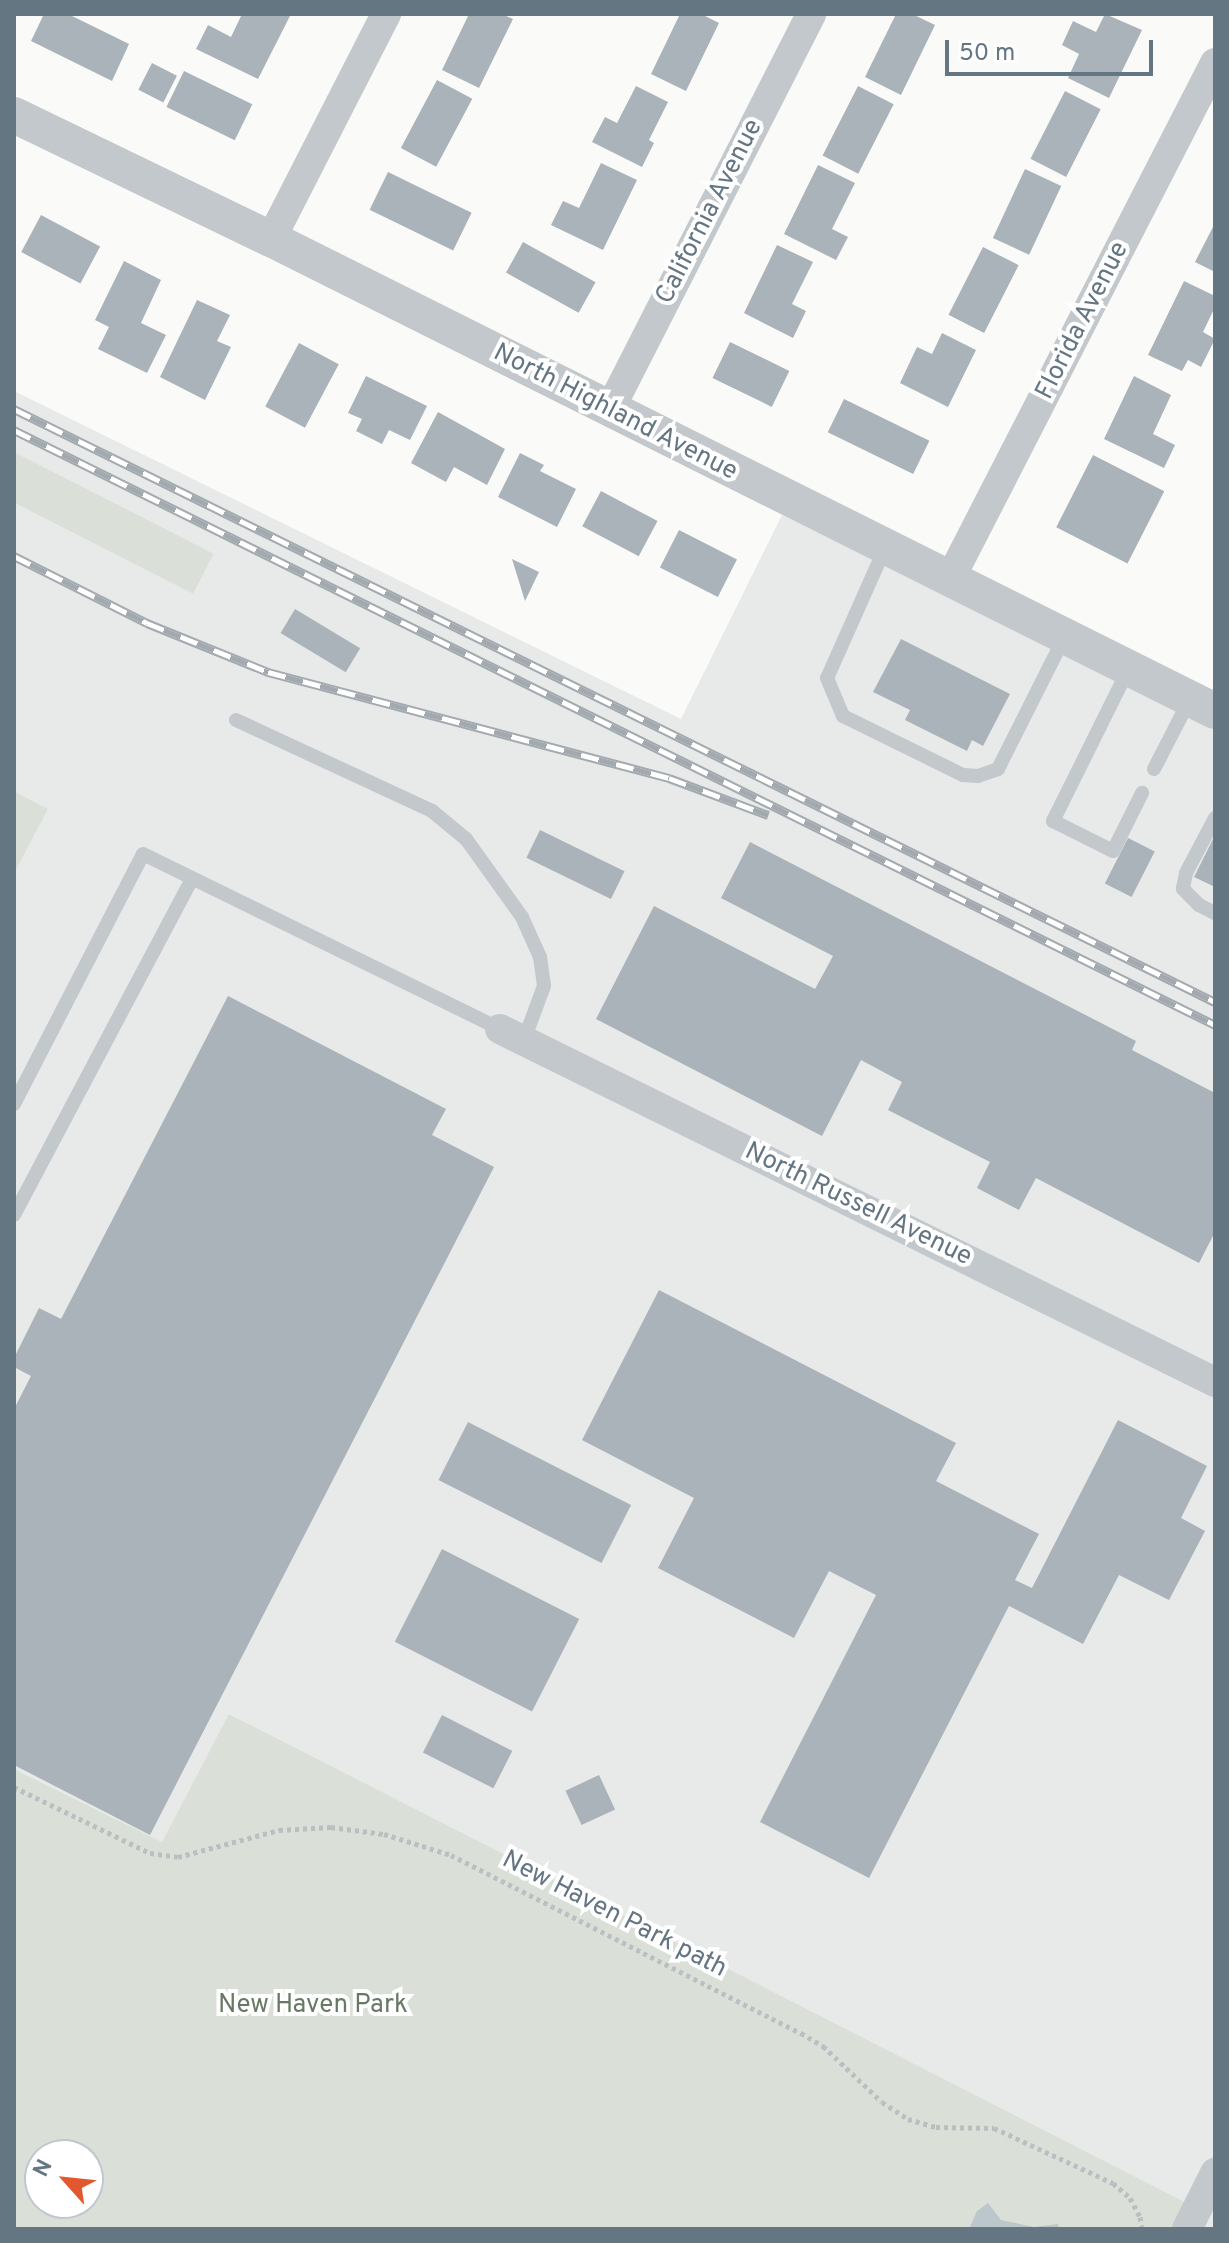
<!DOCTYPE html>
<html>
<head>
<meta charset="utf-8">
<style>
	body { margin:0 }
	#map { position:relative; width:1229px; height:2243px; overflow:hidden; background:#fafaf8; font-family:Overpass,sans-serif }
	div>[style] { position:absolute }
	.built>* { inset:0; background:#e8e9e9 }
	.green>* { inset:0; background:#dadfd7; transform-origin:0 0 }
	.water>* { inset:0; background:#bbc7cb }
	.building>* { inset:0; background:#aab3b9; transform-origin:0 0 }
	.path>* { height:5px; margin-top:-2.5px; transform-origin:0; background:repeating-linear-gradient(90deg,#bbbfc2 0 4px,transparent 0 8px) }
	.service>* { height:14px; margin:-7px; padding:0 7px; transform-origin:7px; border-radius:7px; background:#c3c8cc }
	.minor>* { height:30px; margin:-15px; padding:0 15px; transform-origin:15px; border-radius:15px; background:#c3c8cc }
	.tertiary>* { height:36px; margin:-18px; padding:0 18px; transform-origin:18px; border-radius:18px; background:#c3c8cc }
	.rail>* { height:9px; margin-top:-4.5px; transform-origin:0; background:repeating-linear-gradient(90deg,#fff 0 18px,#a2aab0 0 36px); box-sizing:border-box; border-block:2px solid #a2aab0 }
	span { translate:-50% -50%; white-space:nowrap; text-align:center; line-height:1.15; -webkit-text-stroke:8px #fff; paint-order:stroke }
	.street-label { font-size:26px; color:#657683 }
	.park-label { font-size:26px; color:#687a64 }
	.frame { position:absolute; inset:0; border:16px solid #657683; pointer-events:none }
	.north { position:absolute; left:24px; top:2139px; width:80px; height:80px; box-sizing:border-box; background:#fff; border:2px solid #c1c8cd; border-radius:50%; rotate:297deg; font-size:22px; font-weight:700; line-height:32px; text-align:center; color:#657683 }
	.north::after { content:''; display:block; margin:auto; width:28px; height:36px; background:#e4572e; clip-path:polygon(50% 0,100% 100%,50% 72%,0 100%) }
	.scale { position:absolute; left:945px; top:40px; width:208px; height:36px; box-sizing:border-box; border:4px solid #657683; border-top:0; padding-left:10px; font-size:24px; line-height:28px; white-space:nowrap; color:#657683; -webkit-text-stroke:6px #fff; paint-order:stroke }
</style>
</head>
<body>
<div id="map">
	<div class="built">
		<div style="clip-path:polygon(14px 391px,681px 719px,782px 515px,1215px 725px,1215px 2229px,1194px 2229px,230px 1714px,162px 1842px,14px 1769px,14px 874px,48px 809px,14px 791px,14px 497px,192px 587px,212px 554px,14px 452px)"></div>
	</div>
	<div class="green">
		<div style="left:14px;top:452px;width:224px;height:45px;rotate:27deg"></div>
		<div style="clip-path:polygon(14px 791px,48px 809px,14px 874px)"></div>
		<div style="clip-path:polygon(evenodd,229px 1714px,1202px 2211px,1193px 2229px,14px 2229px,14px 1769px,162px 1842px,229px 1714px,40px 2155px,88px 2155px,88px 2203px,40px 2203px,40px 2155px)"></div>
	</div>
	<div class="water">
		<div style="clip-path:polygon(988px 2203px,1001px 2220px,1034px 2227px,1058px 2224px,1059px 2229px,969px 2229px,977px 2211px)"></div>
	</div>
	<div class="building">
		<div style="clip-path:polygon(44px 14px,68px 14px,129px 44px,112px 81px,31px 41px)"></div>
		<div style="clip-path:polygon(242px 14px,291px 14px,258px 79px,196px 49px,208px 25px,231px 37px)"></div>
		<div style="clip-path:polygon(469px 14px,502px 14px,513px 19px,479px 88px,442px 70px)"></div>
		<div style="clip-path:polygon(680px 14px,701px 14px,719px 23px,686px 91px,651px 74px)"></div>
		<div style="clip-path:polygon(896px 14px,912px 14px,935px 25px,901px 95px,865px 77px)"></div>
		<div style="clip-path:polygon(1105px 14px,1142px 30px,1109px 98px,1068px 78px,1079px 54px,1062px 45px,1073px 21px,1096px 32px)"></div>
		<div style="left:152px;top:63px;width:28px;height:30px;rotate:27deg"></div>
		<div style="left:184px;top:71px;width:76px;height:40px;rotate:26deg"></div>
		<div style="left:437px;top:80px;width:40px;height:77px;rotate:28deg"></div>
		<div style="clip-path:polygon(636px 86px,668px 102px,649px 140px,654px 143px,642px 167px,592px 142px,605px 117px,617px 123px)"></div>
		<div style="left:858px;top:86px;width:40px;height:78px;rotate:27deg"></div>
		<div style="left:1065px;top:91px;width:40px;height:76px;rotate:27deg"></div>
		<div style="clip-path:polygon(601px 163px,637px 180px,603px 250px,551px 225px,563px 201px,579px 208px)"></div>
		<div style="clip-path:polygon(818px 165px,855px 183px,832px 229px,848px 237px,836px 260px,784px 234px)"></div>
		<div style="left:1025px;top:169px;width:40px;height:76px;rotate:25deg"></div>
		<div style="left:388px;top:172px;width:93px;height:42px;rotate:26deg"></div>
		<div style="left:41px;top:215px;width:67px;height:42px;rotate:28deg"></div>
		<div style="clip-path:polygon(1215px 223px,1215px 272px,1195px 262px)"></div>
		<div style="left:523px;top:242px;width:83px;height:35px;rotate:29deg"></div>
		<div style="clip-path:polygon(777px 245px,813px 262px,792px 304px,806px 311px,793px 338px,744px 313px)"></div>
		<div style="left:983px;top:247px;width:40px;height:76px;rotate:27deg"></div>
		<div style="clip-path:polygon(124px 261px,161px 280px,141px 323px,166px 335px,147px 373px,98px 349px,109px 327px,95px 320px)"></div>
		<div style="clip-path:polygon(1184px 281px,1215px 296px,1215px 307px,1203px 332px,1215px 339px,1201px 367px,1188px 360px,1182px 371px,1148px 355px)"></div>
		<div style="clip-path:polygon(197px 300px,230px 315px,217px 341px,231px 347px,205px 400px,160px 377px)"></div>
		<div style="clip-path:polygon(942px 333px,976px 350px,948px 407px,900px 383px,917px 347px,932px 354px)"></div>
		<div style="left:730px;top:342px;width:66px;height:40px;rotate:26deg"></div>
		<div style="left:299px;top:343px;width:45px;height:72px;rotate:28deg"></div>
		<div style="clip-path:polygon(366px 376px,427px 406px,410px 440px,389px 430px,382px 444px,356px 431px,362px 419px,348px 413px)"></div>
		<div style="clip-path:polygon(1134px 376px,1171px 395px,1153px 434px,1175px 445px,1164px 468px,1104px 439px)"></div>
		<div style="left:844px;top:399px;width:95px;height:37px;rotate:26deg"></div>
		<div style="clip-path:polygon(438px 412px,505px 449px,487px 485px,454px 467px,446px 482px,411px 463px)"></div>
		<div style="clip-path:polygon(520px 453px,544px 465px,540px 471px,576px 489px,557px 527px,498px 497px)"></div>
		<div style="left:1093px;top:455px;width:80px;height:81px;rotate:27deg"></div>
		<div style="left:601px;top:491px;width:64px;height:40px;rotate:28deg"></div>
		<div style="left:679px;top:530px;width:65px;height:42px;rotate:27deg"></div>
		<div style="clip-path:polygon(512px 559px,539px 572px,525px 601px)"></div>
		<div style="left:295px;top:609px;width:76px;height:28px;rotate:31deg"></div>
		<div style="clip-path:polygon(901px 639px,1010px 694px,983px 746px,972px 740px,967px 751px,905px 720px,910px 710px,873px 692px)"></div>
		<div style="left:540px;top:830px;width:94px;height:31px;rotate:26deg"></div>
		<div style="clip-path:polygon(1215px 835px,1215px 887px,1194px 877px)"></div>
		<div style="left:1128px;top:838px;width:30px;height:51px;rotate:27deg"></div>
		<div style="clip-path:polygon(750px 842px,1136px 1041px,1132px 1050px,1215px 1093px,1215px 1232px,1199px 1263px,1036px 1178px,1019px 1210px,977px 1188px,990px 1162px,888px 1110px,902px 1082px,861px 1060px,822px 1136px,596px 1019px,654px 906px,815px 989px,833px 956px,721px 898px)"></div>
		<div style="clip-path:polygon(228px 996px,446px 1109px,432px 1135px,494px 1167px,150px 1835px,14px 1765px,14px 1409px,31px 1376px,14px 1367px,14px 1358px,39px 1308px,61px 1319px)"></div>
		<div style="clip-path:polygon(659px 1290px,956px 1443px,936px 1481px,1039px 1534px,1015px 1580px,1032px 1588px,1118px 1420px,1207px 1466px,1181px 1518px,1205px 1531px,1169px 1600px,1119px 1575px,1083px 1644px,1009px 1606px,869px 1878px,760px 1822px,876px 1595px,829px 1571px,794px 1638px,658px 1568px,694px 1498px,582px 1440px)"></div>
		<div style="left:468px;top:1422px;width:183px;height:65px;rotate:27deg"></div>
		<div style="left:442px;top:1549px;width:154px;height:104px;rotate:27deg"></div>
		<div style="left:442px;top:1715px;width:79px;height:42px;rotate:27deg"></div>
		<div style="left:599px;top:1775px;width:38px;height:37px;rotate:65deg"></div>
	</div>
	<div class="path">
		<div style="left:14px;top:1787px;width:151px;rotate:25.9deg"></div>
		<div style="left:150px;top:1853px;width:28px;rotate:8deg"></div>
		<div style="left:178px;top:1857px;width:105px;rotate:-15deg"></div>
		<div style="left:279px;top:1830px;width:52px;rotate:-3.3deg"></div>
		<div style="left:331px;top:1827px;width:53px;rotate:7.5deg"></div>
		<div style="left:384px;top:1834px;width:70px;rotate:17.4deg"></div>
		<div style="left:451px;top:1855px;width:393px;rotate:27deg"></div>
		<div style="left:801px;top:2033px;width:26px;rotate:31deg"></div>
		<div style="left:823px;top:2046px;width:81px;rotate:43.5deg"></div>
		<div style="left:882px;top:2102px;width:31px;rotate:33deg"></div>
		<div style="left:908px;top:2119px;width:29px;rotate:16deg"></div>
		<div style="left:936px;top:2127px;width:58px;rotate:1deg"></div>
		<div style="left:994px;top:2128px;width:131px;rotate:24.8deg"></div>
		<div style="left:1113px;top:2183px;width:23px;rotate:41deg"></div>
		<div style="left:1130px;top:2198px;width:21px;rotate:62deg"></div>
		<div style="left:1140px;top:2217px;width:12px;rotate:81deg"></div>
	</div>
	<div class="service">
		<div style="left:885px;top:548px;width:142px;rotate:114deg"></div>
		<div style="left:827px;top:678px;width:41px;rotate:67.2deg"></div>
		<div style="left:843px;top:716px;width:134px;rotate:26.2deg"></div>
		<div style="left:963px;top:775px;width:15px;rotate:4deg"></div>
		<div style="left:978px;top:776px;width:21px;rotate:-19deg"></div>
		<div style="left:998px;top:769px;width:149px;rotate:-63.3deg"></div>
		<div style="left:1129px;top:668px;width:171px;rotate:116.4deg"></div>
		<div style="left:1053px;top:821px;width:67px;rotate:26.6deg"></div>
		<div style="left:1113px;top:851px;width:65px;rotate:-63.4deg"></div>
		<div style="left:236px;top:720px;width:216px;rotate:24.9deg"></div>
		<div style="left:432px;top:811px;width:44px;rotate:39.5deg"></div>
		<div style="left:466px;top:839px;width:96px;rotate:54.3deg"></div>
		<div style="left:522px;top:917px;width:44px;rotate:65.8deg"></div>
		<div style="left:540px;top:957px;width:29px;rotate:82deg"></div>
		<div style="left:544px;top:986px;width:58px;rotate:110.3deg"></div>
		<div style="left:1154px;top:769px;width:79px;rotate:-62.8deg"></div>
		<div style="left:1215px;top:818px;width:62px;rotate:117.8deg"></div>
		<div style="left:1186px;top:873px;width:16px;rotate:101deg"></div>
		<div style="left:1183px;top:889px;width:23px;rotate:45deg"></div>
		<div style="left:1199px;top:905px;width:18px;rotate:27deg"></div>
		<div style="left:14px;top:1104px;width:281px;rotate:-62.7deg"></div>
		<div style="left:143px;top:854px;width:398px;rotate:26.1deg"></div>
		<div style="left:14px;top:1215px;width:380px;rotate:-62.1deg"></div>
	</div>
	<div class="minor">
		<div style="left:271px;top:239px;width:253px;rotate:-62.9deg"></div>
		<div style="left:609px;top:411px;width:445px;rotate:-63deg"></div>
		<div style="left:950px;top:579px;width:580px;rotate:-62.82deg"></div>
		<div style="left:500px;top:1029px;width:797px;rotate:26.28deg"></div>
		<div style="left:1187px;top:2229px;width:63px;rotate:-63.4deg"></div>
	</div>
	<div class="tertiary">
		<div style="left:14px;top:115px;width:285px;rotate:25.8deg"></div>
		<div style="left:271px;top:239px;width:1055px;rotate:26.57deg"></div>
	</div>
	<div class="rail">
		<div style="left:14px;top:409px;width:1339px;rotate:26.28deg"></div>
		<div style="left:14px;top:430px;width:1340px;rotate:26.35deg"></div>
		<div style="left:14px;top:556px;width:149px;rotate:26.7deg"></div>
		<div style="left:147px;top:623px;width:131px;rotate:22deg"></div>
		<div style="left:268px;top:672px;width:415px;rotate:14.8deg"></div>
		<div style="left:669px;top:778px;width:106px;rotate:20.5deg"></div>
	</div>
	<div class="street-label">
		<span style="left:710px;top:212px;rotate:-63deg">California Avenue</span>
		<span style="left:1083px;top:321px;rotate:-63deg">Florida Avenue</span>
		<span style="left:615px;top:413px;rotate:27deg">North Highland Avenue</span>
		<span style="left:858px;top:1205px;rotate:26deg">North Russell Avenue</span>
		<span style="left:614px;top:1915px;rotate:27deg">New Haven Park path</span>
	</div>
	<div class="park-label">
		<span style="left:313px;top:2006px">New Haven Park</span>
	</div>
	<div class="frame"></div>
	<div class="north">N</div>
	<div class="scale">50 m</div>
</div>
</body>
</html>
